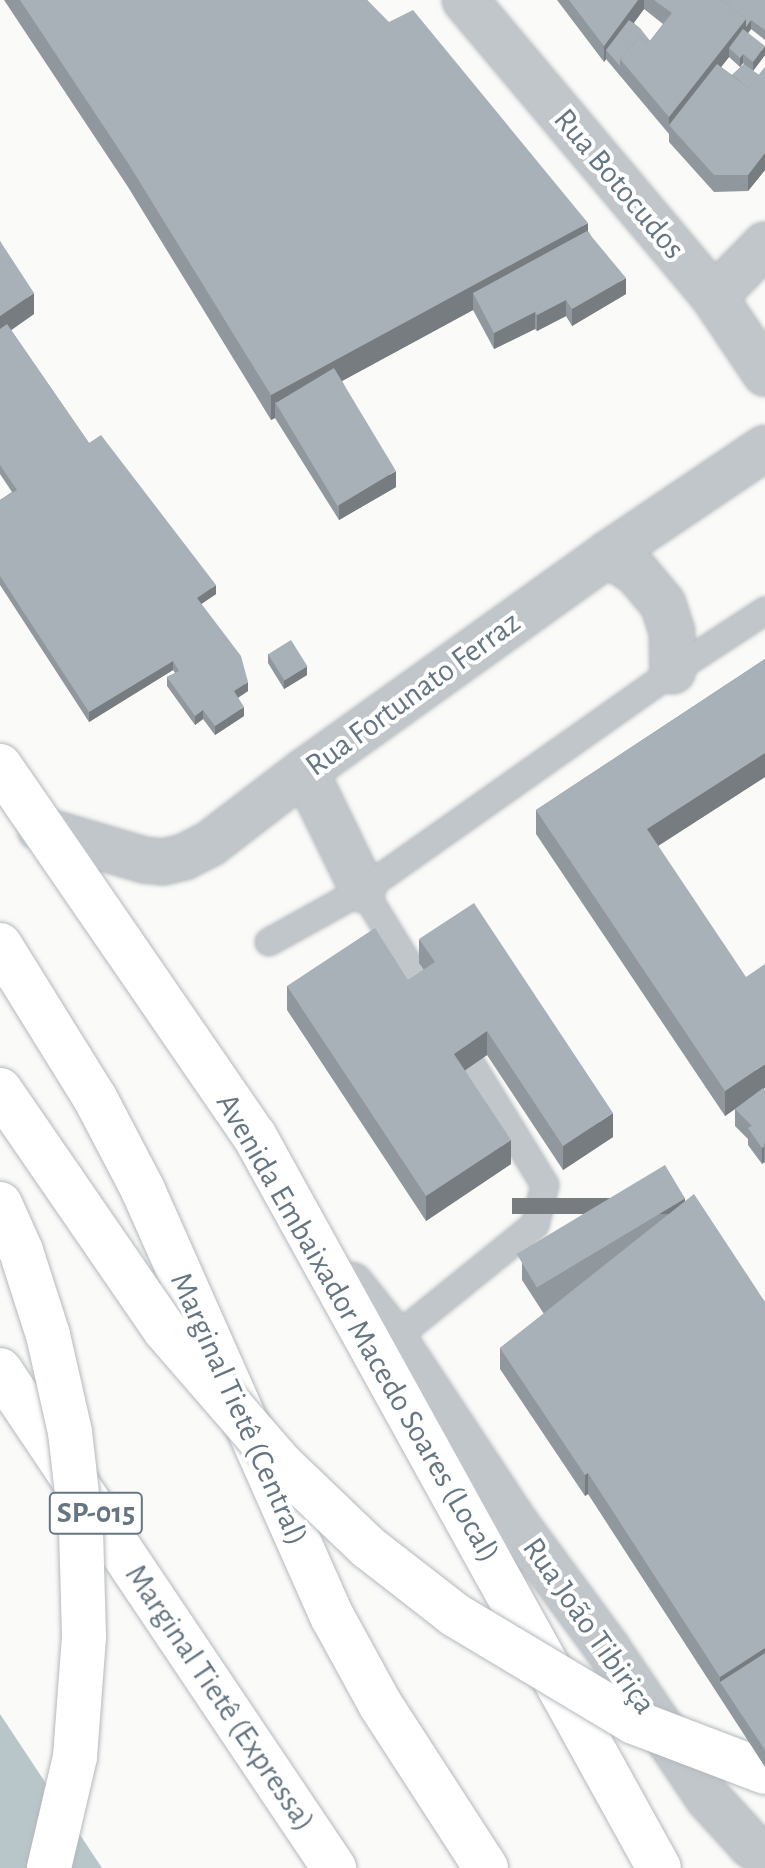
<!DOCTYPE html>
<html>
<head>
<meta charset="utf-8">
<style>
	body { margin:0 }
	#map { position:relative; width:765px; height:1868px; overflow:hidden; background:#fafaf8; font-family:"Alegreya Sans",sans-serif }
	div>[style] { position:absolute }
	.water>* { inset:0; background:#b9c6c9 }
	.roads { filter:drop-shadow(0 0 2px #b4b9bd) drop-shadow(0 0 2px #b4b9bd) }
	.service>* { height:26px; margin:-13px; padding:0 13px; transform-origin:13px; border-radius:13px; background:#c1c6ca }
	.minor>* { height:44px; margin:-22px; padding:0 22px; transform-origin:22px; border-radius:22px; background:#c1c6ca }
	.tertiary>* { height:44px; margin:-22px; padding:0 22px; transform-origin:22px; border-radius:22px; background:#c1c6ca }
	.trunk>* { height:44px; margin:-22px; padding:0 22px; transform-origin:22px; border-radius:22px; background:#fff }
	.motorway>* { height:44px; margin:-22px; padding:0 22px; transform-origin:22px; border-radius:22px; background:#fff }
	.bridges { filter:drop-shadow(0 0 2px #b4b9bd) drop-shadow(0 0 2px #b4b9bd) }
	.motorway-bridge>* { height:44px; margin:-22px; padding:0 22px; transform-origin:22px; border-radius:22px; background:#fff }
	.wall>* { inset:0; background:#90989d }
	.shaded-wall>* { inset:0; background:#767c80; transform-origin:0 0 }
	.building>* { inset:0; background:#a8b1b7; transform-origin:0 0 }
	span { translate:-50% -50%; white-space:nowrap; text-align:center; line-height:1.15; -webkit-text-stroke:8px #fff; paint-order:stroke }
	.shield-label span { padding:2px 6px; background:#fff; border:2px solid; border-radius:6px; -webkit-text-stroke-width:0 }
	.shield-label { font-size:30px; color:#657682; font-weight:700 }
	.street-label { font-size:32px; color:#657682 }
</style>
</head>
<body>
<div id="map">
	<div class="water">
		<div style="clip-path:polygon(0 1714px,102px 1868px,0 1868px)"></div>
	</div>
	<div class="roads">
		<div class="service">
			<div style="left:363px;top:890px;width:121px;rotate:58.5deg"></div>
			<div style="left:269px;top:942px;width:107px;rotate:-29deg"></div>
			<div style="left:363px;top:890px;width:380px;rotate:-35.2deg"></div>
			<div style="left:673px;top:671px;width:110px;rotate:-33.1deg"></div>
			<div style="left:394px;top:1339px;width:181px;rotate:-39deg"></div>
			<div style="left:535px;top:1225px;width:41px;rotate:-76deg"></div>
			<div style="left:545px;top:1185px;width:140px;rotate:-121.5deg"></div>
		</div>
		<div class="minor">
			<div style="left:465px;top:0;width:388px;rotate:50deg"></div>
			<div style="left:714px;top:297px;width:92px;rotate:56.1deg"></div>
			<div style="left:714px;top:297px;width:73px;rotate:-45.6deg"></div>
		</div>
		<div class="tertiary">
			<div style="left:608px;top:554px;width:35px;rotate:33deg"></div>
			<div style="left:637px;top:573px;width:40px;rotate:50deg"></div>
			<div style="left:663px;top:604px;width:29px;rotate:72deg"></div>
			<div style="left:672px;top:632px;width:39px;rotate:89deg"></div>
			<div style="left:305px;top:771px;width:132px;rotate:64deg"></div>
			<div style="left:40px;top:829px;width:109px;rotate:16.6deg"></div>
			<div style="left:144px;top:860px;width:19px;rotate:6deg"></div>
			<div style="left:163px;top:862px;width:22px;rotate:-13deg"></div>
			<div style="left:184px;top:857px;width:30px;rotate:-27deg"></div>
			<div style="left:211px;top:843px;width:118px;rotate:-37.5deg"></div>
			<div style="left:305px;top:771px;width:373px;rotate:-35.6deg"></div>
			<div style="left:608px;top:554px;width:189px;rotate:-34deg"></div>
			<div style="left:351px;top:1285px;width:69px;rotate:51.5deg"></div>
			<div style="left:394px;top:1339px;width:222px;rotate:56.6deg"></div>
			<div style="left:516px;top:1524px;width:154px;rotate:53.7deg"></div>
			<div style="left:607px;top:1648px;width:181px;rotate:56deg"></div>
			<div style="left:708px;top:1798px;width:64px;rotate:47.5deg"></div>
			<div style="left:751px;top:1845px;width:17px;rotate:33deg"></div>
		</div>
		<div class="trunk">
			<div style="left:0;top:766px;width:448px;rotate:55.5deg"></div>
			<div style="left:254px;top:1135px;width:837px;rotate:61.08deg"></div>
			<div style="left:0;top:945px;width:180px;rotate:58.2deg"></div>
			<div style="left:95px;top:1098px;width:104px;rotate:62.4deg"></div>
			<div style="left:143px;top:1190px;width:468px;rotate:66.1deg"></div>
			<div style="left:333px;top:1618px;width:98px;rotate:61.3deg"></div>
			<div style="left:380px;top:1704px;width:195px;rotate:57.1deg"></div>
		</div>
		<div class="motorway">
			<div style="left:0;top:1370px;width:600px;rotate:56.15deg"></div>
		</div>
	</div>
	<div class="bridges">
		<div class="motorway-bridge">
			<div style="left:0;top:1090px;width:291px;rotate:55.5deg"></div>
			<div style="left:165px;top:1330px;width:177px;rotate:49.1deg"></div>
			<div style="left:281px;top:1464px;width:122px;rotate:43.7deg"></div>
			<div style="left:369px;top:1548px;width:109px;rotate:37.9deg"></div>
			<div style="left:455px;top:1615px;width:209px;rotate:30.9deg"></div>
			<div style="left:634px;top:1722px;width:140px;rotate:20.9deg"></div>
			<div style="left:0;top:1204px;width:51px;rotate:65.9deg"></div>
			<div style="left:21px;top:1251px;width:88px;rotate:72.2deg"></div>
			<div style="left:48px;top:1335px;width:99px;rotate:77.2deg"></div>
			<div style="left:70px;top:1432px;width:98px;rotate:83.5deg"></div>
			<div style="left:81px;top:1529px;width:108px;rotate:88.4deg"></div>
			<div style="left:84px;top:1637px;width:120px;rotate:94.3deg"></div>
			<div style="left:75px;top:1757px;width:114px;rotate:103.2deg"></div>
		</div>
	</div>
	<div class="wall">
		<div style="clip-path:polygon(4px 0,367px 0,588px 231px,626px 294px,572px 326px,566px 316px,537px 331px,535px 329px,494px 349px,473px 310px,342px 381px,396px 487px,339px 520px,275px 418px,271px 420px,128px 187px)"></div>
		<div style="clip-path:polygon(evenodd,557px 0,765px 0,765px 40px,751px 29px,748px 33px,765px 55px,753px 71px,759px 75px,765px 67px,765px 170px,748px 191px,714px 192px,669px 142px,669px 134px,606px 59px,604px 62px,557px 0,644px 9px,663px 24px,650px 41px,634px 23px,644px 9px,557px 0,729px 57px,740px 67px,743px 63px,744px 64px,732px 75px,721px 67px,729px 57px)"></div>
		<div style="clip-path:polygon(0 241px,34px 314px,11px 330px,89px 443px,216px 594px,201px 604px,248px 691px,238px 698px,244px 716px,215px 735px,203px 719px,195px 725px,167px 686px,167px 677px,175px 673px,173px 670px,89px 722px,0 585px,0 500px,12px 492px,0 474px)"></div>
		<div style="clip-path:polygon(268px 654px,307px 675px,284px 689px,268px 663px)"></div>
		<div style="clip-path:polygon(765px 659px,765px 777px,658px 846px,765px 1091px,765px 1164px,764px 1162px,762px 1164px,748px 1145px,748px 1139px,735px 1126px,735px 1109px,745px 1102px,725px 1116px,536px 834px,536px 810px)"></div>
		<div style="clip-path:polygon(419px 939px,613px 1137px,563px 1170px,487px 1055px,465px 1070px,511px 1164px,426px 1221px,287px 1010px,287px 986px,408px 980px,424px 970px,419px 963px)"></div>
		<div style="clip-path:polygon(685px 1202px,765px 1302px,765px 1767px,588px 1494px,585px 1496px,500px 1369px,500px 1348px,544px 1314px,522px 1280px,522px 1263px)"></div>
	</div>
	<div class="shaded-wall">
		<div style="clip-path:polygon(638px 0,644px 0,644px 9px,610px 54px,606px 50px,606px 59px,604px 62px,604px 46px)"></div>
		<div style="clip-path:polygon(746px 19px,746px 36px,729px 48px,729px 57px,673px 129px,669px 125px,669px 134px,669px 117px)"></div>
		<div style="clip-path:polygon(751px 20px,751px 29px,746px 36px,746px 27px)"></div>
		<div style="clip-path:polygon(765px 46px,765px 55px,753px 71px,753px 62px)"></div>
		<div style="clip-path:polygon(743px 54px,743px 63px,740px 67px,740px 58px)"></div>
		<div style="clip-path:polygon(765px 153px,765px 170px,748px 191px,748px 175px)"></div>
		<div style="clip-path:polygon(588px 223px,588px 247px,473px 293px,473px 310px,283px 413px,275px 401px,275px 418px,271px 420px,271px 395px)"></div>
		<div style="clip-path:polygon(626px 278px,626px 294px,572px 326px,572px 309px)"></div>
		<div style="clip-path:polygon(34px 293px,34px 314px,0 338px,0 316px)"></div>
		<div style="clip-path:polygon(566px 300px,566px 316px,537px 331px,537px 315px)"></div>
		<div style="clip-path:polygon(535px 312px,535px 329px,494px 349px,494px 333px)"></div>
		<div style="clip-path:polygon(396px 471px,396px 487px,339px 520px,339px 504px)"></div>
		<div style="clip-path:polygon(216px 585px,216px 594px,197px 607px,197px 598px)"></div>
		<div style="clip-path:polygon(173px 661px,173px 670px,89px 722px,89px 712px)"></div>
		<div style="clip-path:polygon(307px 666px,307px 675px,284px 689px,284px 680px)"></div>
		<div style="clip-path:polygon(248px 682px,248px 691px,234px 700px,234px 691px)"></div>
		<div style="clip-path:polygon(244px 707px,244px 716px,215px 735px,215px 726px)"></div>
		<div style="clip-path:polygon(203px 710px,203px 719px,195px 725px,195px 716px)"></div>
		<div style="clip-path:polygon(765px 753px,765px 777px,647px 853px,647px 829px)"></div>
		<div style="clip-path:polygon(487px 1031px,487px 1055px,454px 1078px,454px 1054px)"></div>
		<div style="clip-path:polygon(765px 1064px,765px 1088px,725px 1116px,725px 1091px)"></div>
		<div style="clip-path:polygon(613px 1113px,613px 1137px,563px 1170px,563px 1146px)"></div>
		<div style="clip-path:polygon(511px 1140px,511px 1164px,426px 1221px,426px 1196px)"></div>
		<div style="clip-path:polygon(764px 1146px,764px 1162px,762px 1164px,762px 1148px)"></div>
		<div style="left:685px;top:1198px;width:16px;height:173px;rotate:90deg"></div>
		<div style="clip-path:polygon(588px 1473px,588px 1494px,585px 1496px,585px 1475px)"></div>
		<div style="clip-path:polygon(765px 1648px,765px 1669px,720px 1682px,720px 1677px)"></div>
	</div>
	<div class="building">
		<div style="clip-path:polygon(20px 0,367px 0,389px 22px,413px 10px,588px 223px,271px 395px,128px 163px)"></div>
		<div style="clip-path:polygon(569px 0,638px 0,604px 46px)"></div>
		<div style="clip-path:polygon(654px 0,721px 0,746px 19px,669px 117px,620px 59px,640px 37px,648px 43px,672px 13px)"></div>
		<div style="clip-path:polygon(721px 0,765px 0,765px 30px,751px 20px,746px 27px,746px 19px)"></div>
		<div style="clip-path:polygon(629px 20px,640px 28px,650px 41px,648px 43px,640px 37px,620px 59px,620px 66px,606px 50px)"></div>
		<div style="clip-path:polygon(743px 29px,765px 46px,753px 62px,743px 54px,740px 58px,729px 48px)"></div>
		<div style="clip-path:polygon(717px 64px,748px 88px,765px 67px,765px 153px,748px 175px,714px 175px,669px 125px)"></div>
		<div style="clip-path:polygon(744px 64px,759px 75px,748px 88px,732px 75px)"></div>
		<div style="clip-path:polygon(587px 231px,626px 278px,572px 309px,566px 300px,537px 315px,535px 312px,494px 333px,473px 293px)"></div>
		<div style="clip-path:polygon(0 241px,34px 293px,0 316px)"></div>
		<div style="clip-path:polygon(7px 324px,89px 443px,101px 435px,216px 585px,197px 598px,241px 656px,248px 682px,234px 691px,244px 707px,215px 726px,203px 710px,195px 716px,167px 677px,179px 671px,173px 661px,89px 712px,0 576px,0 500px,17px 490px,0 465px,0 329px)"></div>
		<div style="left:334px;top:368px;width:120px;height:68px;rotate:59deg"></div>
		<div style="left:291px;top:640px;width:31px;height:27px;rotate:58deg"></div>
		<div style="clip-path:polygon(765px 659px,765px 753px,647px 829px,746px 977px,765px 964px,765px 1064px,725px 1091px,536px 810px)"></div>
		<div style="clip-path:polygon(474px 903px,613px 1113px,563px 1146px,487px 1031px,454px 1054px,511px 1140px,426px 1196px,287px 986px,375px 928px,408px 980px,435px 962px,419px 939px)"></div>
		<div style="clip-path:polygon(763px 1088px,765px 1091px,765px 1141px,764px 1146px,762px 1148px,748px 1128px,752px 1126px,735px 1109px)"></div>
		<div style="left:665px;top:1165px;width:39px;height:173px;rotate:59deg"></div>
		<div style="clip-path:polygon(694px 1194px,765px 1302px,765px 1648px,720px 1677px,588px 1473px,585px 1475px,500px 1348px)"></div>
		<div style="clip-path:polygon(765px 1653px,765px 1750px,720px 1682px)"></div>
	</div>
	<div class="shield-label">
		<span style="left:96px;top:1513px">SP-015</span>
	</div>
	<div class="street-label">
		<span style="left:619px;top:184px;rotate:50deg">Rua Botocudos</span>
		<span style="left:413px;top:694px;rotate:-36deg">Rua Fortunato Ferraz</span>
		<span style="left:358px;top:1328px;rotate:60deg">Avenida Embaixador Macedo Soares (Local)</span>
		<span style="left:239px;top:1409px;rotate:66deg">Marginal Tietê (Central)</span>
		<span style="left:589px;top:1626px;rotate:55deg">Rua João Tibiriça</span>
		<span style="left:220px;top:1698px;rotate:56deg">Marginal Tietê (Expressa)</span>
	</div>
</div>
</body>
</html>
